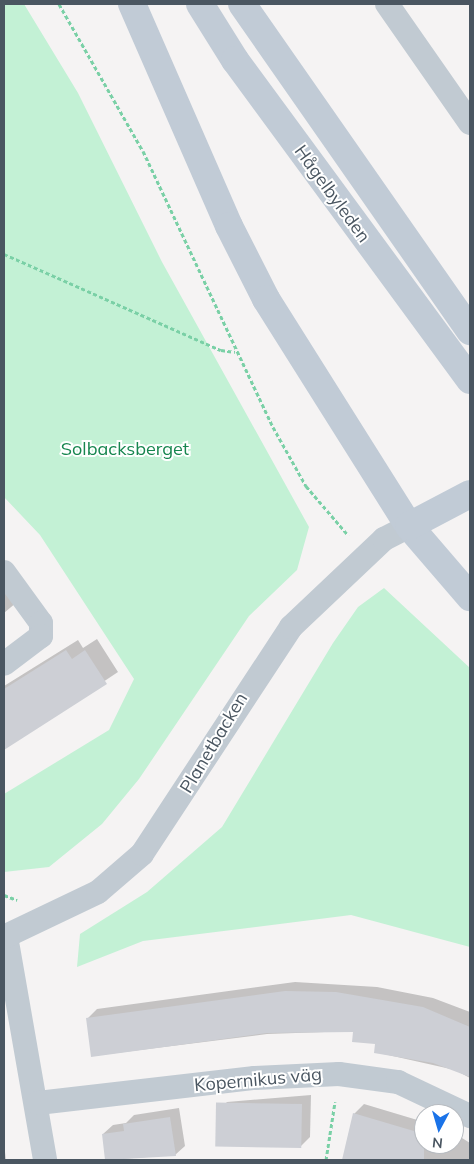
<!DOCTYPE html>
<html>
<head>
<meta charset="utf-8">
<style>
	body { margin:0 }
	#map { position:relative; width:474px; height:1164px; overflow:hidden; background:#f5f3f3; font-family:Mulish,sans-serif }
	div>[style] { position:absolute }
	.green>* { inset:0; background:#c3f1d5 }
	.shadow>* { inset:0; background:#0003 }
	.building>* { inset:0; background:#cdcfd5; transform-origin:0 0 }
	.path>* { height:3px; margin-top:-1.5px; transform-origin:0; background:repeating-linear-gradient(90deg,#7ad0a6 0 4px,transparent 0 6.5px) }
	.minor>* { height:24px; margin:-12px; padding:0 12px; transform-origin:12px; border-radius:12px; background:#c1cad2 }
	.secondary>* { height:28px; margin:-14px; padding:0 14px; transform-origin:14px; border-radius:14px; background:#c1cbd6 }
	span { translate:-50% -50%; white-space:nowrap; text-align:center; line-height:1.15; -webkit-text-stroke:4px #fff; paint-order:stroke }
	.street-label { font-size:18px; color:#4a5661 }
	.park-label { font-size:18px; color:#17864f }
	.frame { position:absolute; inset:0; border:5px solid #4a5661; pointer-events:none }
	.north { position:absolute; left:414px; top:1104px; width:50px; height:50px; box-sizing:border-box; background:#fff; border:1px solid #b7bbc0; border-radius:50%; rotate:186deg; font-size:14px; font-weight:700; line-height:20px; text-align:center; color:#4a5661 }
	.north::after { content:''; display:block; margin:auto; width:18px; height:22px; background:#1a73e8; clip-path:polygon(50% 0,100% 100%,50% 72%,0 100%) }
</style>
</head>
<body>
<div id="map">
	<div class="green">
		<div style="clip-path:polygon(4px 4px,24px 4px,78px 93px,162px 262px,309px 527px,297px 570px,249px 616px,139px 779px,102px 824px,49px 867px,4px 872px,4px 794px,109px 730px,134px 679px,40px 535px,4px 497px)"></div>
		<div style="clip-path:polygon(384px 588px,470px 668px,470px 947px,351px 915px,143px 941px,77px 967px,80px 934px,147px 892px,222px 827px,333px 643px,358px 607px)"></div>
	</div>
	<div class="shadow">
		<div style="clip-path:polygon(4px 567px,23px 597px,4px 613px)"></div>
		<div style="clip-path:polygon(97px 639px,118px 672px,4px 748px,4px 686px,78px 640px,83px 648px)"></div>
		<div style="clip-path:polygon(295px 982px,377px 987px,433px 998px,470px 1012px,470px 1078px,455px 1070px,375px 1052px,377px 1043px,354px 1031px,267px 1034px,92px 1056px,87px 1019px,97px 1009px)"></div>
		<div style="clip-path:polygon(311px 1095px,310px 1137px,300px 1147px,217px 1112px,227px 1102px)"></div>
		<div style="clip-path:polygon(364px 1104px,424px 1122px,424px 1144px,454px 1144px,454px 1133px,470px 1143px,470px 1160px,382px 1160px,346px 1150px,354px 1114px)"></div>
		<div style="clip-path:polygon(179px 1108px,185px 1146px,175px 1155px,106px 1160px,103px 1134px,113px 1125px,126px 1123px,134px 1115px)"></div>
		<div style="clip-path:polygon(4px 1144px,6px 1160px,4px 1160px)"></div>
	</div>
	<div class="building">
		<div style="clip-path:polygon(66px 650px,72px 659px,85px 650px,107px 684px,4px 750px,4px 689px)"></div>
		<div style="clip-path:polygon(285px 991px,336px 992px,423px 1007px,470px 1027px,470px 1077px,433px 1063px,374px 1053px,375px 1044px,352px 1042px,353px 1032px,267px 1033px,91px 1057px,86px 1018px)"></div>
		<div style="left:302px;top:1104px;width:44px;height:86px;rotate:91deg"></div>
		<div style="clip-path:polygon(353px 1113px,424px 1134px,424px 1160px,342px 1160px)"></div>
		<div style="clip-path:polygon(170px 1117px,176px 1156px,105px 1160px,102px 1134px,124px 1131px,123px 1124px)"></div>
	</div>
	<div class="path">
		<div style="left:59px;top:4px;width:169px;rotate:60.3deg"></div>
		<div style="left:143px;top:151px;width:305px;rotate:64.8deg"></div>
		<div style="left:273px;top:427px;width:68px;rotate:60.8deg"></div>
		<div style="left:306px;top:486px;width:65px;rotate:49.4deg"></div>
		<div style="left:4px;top:254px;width:237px;rotate:23.9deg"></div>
		<div style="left:221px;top:350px;width:14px;rotate:8deg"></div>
		<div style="left:4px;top:895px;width:14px;rotate:21deg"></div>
		<div style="left:326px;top:1160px;width:59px;rotate:-81.2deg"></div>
	</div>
	<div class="minor">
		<div style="left:387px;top:4px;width:145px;rotate:55.1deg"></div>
		<div style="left:4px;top:572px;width:63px;rotate:54deg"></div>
		<div style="left:41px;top:623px;width:13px;rotate:90deg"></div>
		<div style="left:41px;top:636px;width:46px;rotate:142.9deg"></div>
		<div style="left:6px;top:936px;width:227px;rotate:80.1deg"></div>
		<div style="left:4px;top:937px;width:104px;rotate:-25.6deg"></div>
		<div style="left:98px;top:892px;width:58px;rotate:-40.8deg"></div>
		<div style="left:142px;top:854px;width:272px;rotate:-56.7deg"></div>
		<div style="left:291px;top:627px;width:128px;rotate:-43.4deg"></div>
		<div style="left:384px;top:539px;width:28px;rotate:-27deg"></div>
		<div style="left:38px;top:1103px;width:218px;rotate:-6.6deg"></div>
		<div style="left:255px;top:1078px;width:84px;rotate:-2.7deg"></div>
		<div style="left:339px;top:1074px;width:60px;rotate:7.7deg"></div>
		<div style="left:398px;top:1082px;width:80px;rotate:25.3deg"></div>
	</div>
	<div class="secondary">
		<div style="left:132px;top:4px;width:242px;rotate:66.4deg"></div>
		<div style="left:229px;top:226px;width:82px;rotate:63.1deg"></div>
		<div style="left:266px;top:299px;width:268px;rotate:57.8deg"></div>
		<div style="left:409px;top:526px;width:94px;rotate:49.3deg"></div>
		<div style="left:200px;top:4px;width:66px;rotate:58deg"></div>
		<div style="left:235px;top:60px;width:397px;rotate:53.7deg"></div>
		<div style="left:242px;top:4px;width:399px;rotate:55.1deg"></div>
		<div style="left:409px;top:526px;width:69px;rotate:-27.7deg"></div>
	</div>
	<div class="street-label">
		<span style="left:332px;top:194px;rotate:54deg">Hågelbyleden</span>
		<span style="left:214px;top:743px;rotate:-59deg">Planetbacken</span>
		<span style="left:258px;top:1080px;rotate:-5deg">Kopernikus väg</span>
	</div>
	<div class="park-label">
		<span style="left:125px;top:449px">Solbacksberget</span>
	</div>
	<div class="frame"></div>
	<div class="north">N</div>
</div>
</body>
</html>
